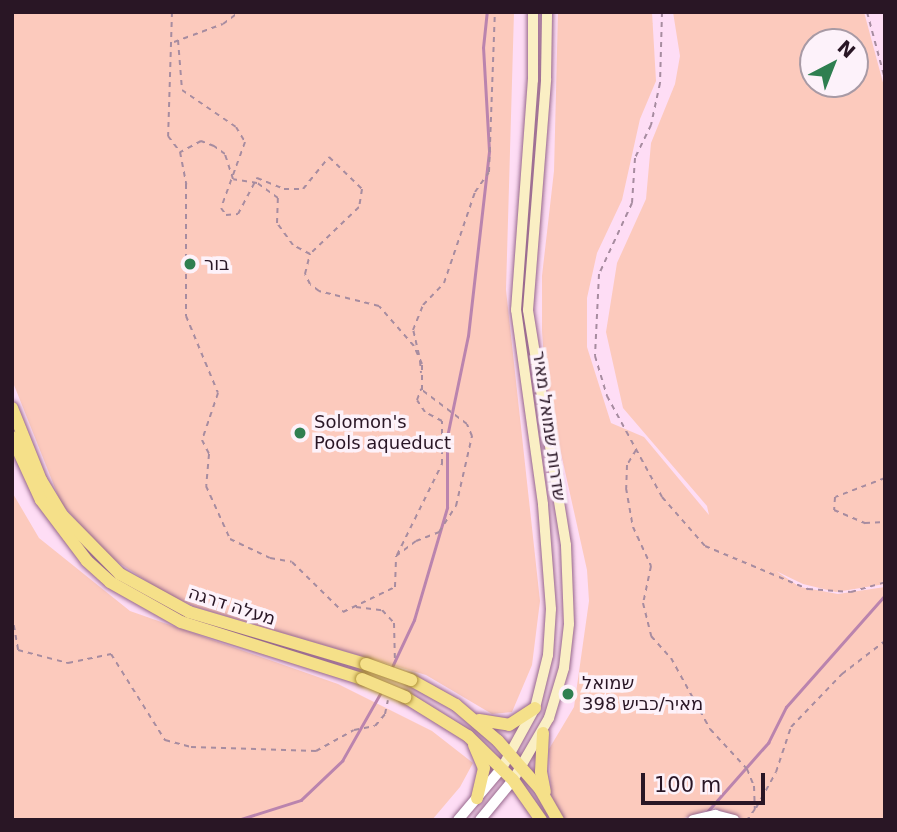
<!DOCTYPE html>
<html>
<head>
<meta charset="utf-8">
<style>
	body { margin:0 }
	#map { position:relative; width:897px; height:832px; overflow:hidden; background:#feddf5; font-family:"DejaVu Sans",Heebo,sans-serif }
	div>[style] { position:absolute }
	.green>* { inset:0; background:#fccabd }
	.stream>* { height:2.5px; margin:-1.25px; padding:0 1.25px; transform-origin:1.25px; border-radius:1.25px; background:#ba84ae }
	.path>* { height:2px; margin-top:-1px; transform-origin:0; background:repeating-linear-gradient(90deg,#a78ca0 0 5px,transparent 0 10px) }
	.roads { filter:drop-shadow(0 0 2px #96668b) drop-shadow(0 0 2px #96668b) }
	.tertiary>* { height:10px; margin:-5px; padding:0 5px; transform-origin:5px; border-radius:5px; background:#fff }
	.secondary>* { height:10px; margin:-5px; padding:0 5px; transform-origin:5px; border-radius:5px; background:#faefc4 }
	.primary>* { height:12px; margin:-6px; padding:0 6px; transform-origin:6px; border-radius:6px; background:#f5e089 }
	.bridges { filter:drop-shadow(0 0 2px #aa8c33) drop-shadow(0 0 2px #aa8c33) }
	.primary-bridge>* { height:12px; margin:-6px; padding:0 6px; transform-origin:6px; border-radius:6px; background:#f5e089 }
	.dots>* { width:19px; height:19px; translate:-50% -50%; box-sizing:border-box; border:4px solid #fdf2fa; border-radius:50% }
	span { translate:-50% -50%; white-space:nowrap; text-align:center; line-height:1.15; -webkit-text-stroke:7px #fdf2fa; paint-order:stroke }
	.poi-label { font-size:18px; color:#291625 }
	.left { translate:0 -50%; text-align:left }
	.street-label { font-size:18px; color:#291625 }
	.frame { position:absolute; inset:0; border:14px solid #291625; pointer-events:none }
	.north { position:absolute; left:799px; top:28px; width:70px; height:70px; box-sizing:border-box; background:#fdf2fa; border:2px solid #a89aa5; border-radius:50%; rotate:42deg; font-size:19px; font-weight:700; line-height:28px; text-align:center; color:#291625 }
	.north::after { content:''; display:block; margin:auto; width:24px; height:32px; background:#2f7f50; clip-path:polygon(50% 0,100% 100%,50% 72%,0 100%) }
	.scale { position:absolute; left:641px; top:773px; width:124px; height:32px; box-sizing:border-box; border:4px solid #291625; border-top:0; padding-left:9px; font-size:21px; line-height:24px; white-space:nowrap; color:#291625; -webkit-text-stroke:5px #fdf2fa; paint-order:stroke }
</style>
</head>
<body>
<div id="map">
	<div class="green">
		<div style="clip-path:polygon(12px 12px,514px 12px,506px 290px,540px 601px,532px 665px,512px 712px,492px 714px,426px 675px,196px 607px,165px 593px,107px 555px,61px 503px,12px 380px)"></div>
		<div style="clip-path:polygon(evenodd,558px 12px,652px 12px,656px 81px,640px 119px,622px 200px,597px 253px,587px 298px,587px 347px,611px 423px,644px 437px,709px 515px,707px 506px,623px 408px,606px 332px,617px 263px,646px 199px,651px 143px,675px 84px,680px 56px,673px 12px,864px 12px,885px 90px,885px 584px,836px 592px,803px 584px,776px 571px,800px 587px,838px 594px,885px 587px,885px 820px,747px 820px,714px 808px,678px 820px,563px 820px,551px 795px,549px 749px,574px 707px,589px 601px,587px 570px,546px 386px,542px 331px,542px 276px,554px 171px,558px 12px,813px 42px,855px 42px,855px 84px,813px 84px,813px 42px)"></div>
		<div style="clip-path:polygon(12px 492px,39px 538px,130px 611px,338px 684px,432px 731px,473px 763px,460px 787px,432px 820px,12px 820px)"></div>
	</div>
	<div class="stream">
		<div style="left:392px;top:667px;width:52px;rotate:-64.9deg"></div>
		<div style="left:414px;top:620px;width:117px;rotate:-73.6deg"></div>
		<div style="left:447px;top:508px;width:71px;rotate:-90deg"></div>
		<div style="left:447px;top:437px;width:103px;rotate:-78.3deg"></div>
		<div style="left:468px;top:336px;width:186px;rotate:-83.5deg"></div>
		<div style="left:489px;top:151px;width:103px;rotate:-93.3deg"></div>
		<div style="left:483px;top:48px;width:36px;rotate:-84deg"></div>
		<div style="left:706px;top:813px;width:94px;rotate:-48.5deg"></div>
		<div style="left:768px;top:743px;width:40px;rotate:-63.4deg"></div>
		<div style="left:786px;top:707px;width:149px;rotate:-48.5deg"></div>
		<div style="left:238px;top:820px;width:66px;rotate:-17.6deg"></div>
		<div style="left:301px;top:800px;width:57px;rotate:-43.6deg"></div>
		<div style="left:342px;top:761px;width:79px;rotate:-60.5deg"></div>
	</div>
	<div class="path">
		<div style="left:172px;top:12px;width:124px;rotate:91.8deg"></div>
		<div style="left:168px;top:136px;width:20px;rotate:53deg"></div>
		<div style="left:180px;top:152px;width:33px;rotate:79deg"></div>
		<div style="left:186px;top:184px;width:132px;rotate:90deg"></div>
		<div style="left:186px;top:316px;width:83px;rotate:67.4deg"></div>
		<div style="left:218px;top:393px;width:50px;rotate:108.8deg"></div>
		<div style="left:202px;top:440px;width:16px;rotate:63deg"></div>
		<div style="left:209px;top:454px;width:32px;rotate:95deg"></div>
		<div style="left:206px;top:486px;width:58px;rotate:65.6deg"></div>
		<div style="left:230px;top:539px;width:44px;rotate:25.4deg"></div>
		<div style="left:270px;top:558px;width:22px;rotate:10deg"></div>
		<div style="left:292px;top:562px;width:71px;rotate:44.4deg"></div>
		<div style="left:343px;top:612px;width:58px;rotate:-25.7deg"></div>
		<div style="left:395px;top:587px;width:31px;rotate:-88deg"></div>
		<div style="left:396px;top:556px;width:25px;rotate:-37deg"></div>
		<div style="left:416px;top:541px;width:25px;rotate:-21deg"></div>
		<div style="left:439px;top:532px;width:31px;rotate:-57deg"></div>
		<div style="left:456px;top:506px;width:72px;rotate:-77.1deg"></div>
		<div style="left:472px;top:436px;width:13px;rotate:-113deg"></div>
		<div style="left:467px;top:424px;width:56px;rotate:-142.9deg"></div>
		<div style="left:422px;top:390px;width:26px;rotate:-90deg"></div>
		<div style="left:422px;top:364px;width:20px;rotate:-114deg"></div>
		<div style="left:414px;top:346px;width:53px;rotate:-131.2deg"></div>
		<div style="left:379px;top:306px;width:62px;rotate:-166deg"></div>
		<div style="left:319px;top:291px;width:11px;rotate:-142deg"></div>
		<div style="left:310px;top:284px;width:11px;rotate:-117deg"></div>
		<div style="left:305px;top:274px;width:21px;rotate:-76deg"></div>
		<div style="left:310px;top:254px;width:19px;rotate:-152deg"></div>
		<div style="left:293px;top:245px;width:27px;rotate:-126deg"></div>
		<div style="left:277px;top:223px;width:25px;rotate:-88deg"></div>
		<div style="left:278px;top:198px;width:26px;rotate:-144deg"></div>
		<div style="left:257px;top:183px;width:24px;rotate:-171deg"></div>
		<div style="left:233px;top:179px;width:26px;rotate:-108deg"></div>
		<div style="left:225px;top:154px;width:14px;rotate:-144deg"></div>
		<div style="left:214px;top:146px;width:14px;rotate:-159deg"></div>
		<div style="left:201px;top:141px;width:24px;rotate:152deg"></div>
		<div style="left:662px;top:12px;width:71px;rotate:91.6deg"></div>
		<div style="left:660px;top:83px;width:43px;rotate:102.1deg"></div>
		<div style="left:651px;top:125px;width:37px;rotate:116deg"></div>
		<div style="left:635px;top:158px;width:45px;rotate:93.8deg"></div>
		<div style="left:632px;top:203px;width:78px;rotate:114.9deg"></div>
		<div style="left:599px;top:274px;width:82px;rotate:92.8deg"></div>
		<div style="left:595px;top:356px;width:42px;rotate:73.3deg"></div>
		<div style="left:607px;top:396px;width:115px;rotate:61.4deg"></div>
		<div style="left:662px;top:497px;width:65px;rotate:48.7deg"></div>
		<div style="left:705px;top:546px;width:112px;rotate:22.7deg"></div>
		<div style="left:808px;top:589px;width:43px;rotate:4deg"></div>
		<div style="left:851px;top:592px;width:35px;rotate:-16deg"></div>
		<div style="left:867px;top:12px;width:69px;rotate:75deg"></div>
		<div style="left:178px;top:40px;width:50px;rotate:85.4deg"></div>
		<div style="left:182px;top:90px;width:65px;rotate:34.4deg"></div>
		<div style="left:236px;top:127px;width:17px;rotate:59deg"></div>
		<div style="left:245px;top:142px;width:70px;rotate:110deg"></div>
		<div style="left:221px;top:208px;width:9px;rotate:54deg"></div>
		<div style="left:226px;top:215px;width:12px;rotate:-5deg"></div>
		<div style="left:238px;top:214px;width:41px;rotate:-62.2deg"></div>
		<div style="left:257px;top:178px;width:29px;rotate:22deg"></div>
		<div style="left:284px;top:189px;width:19px"></div>
		<div style="left:303px;top:189px;width:41px;rotate:-50.9deg"></div>
		<div style="left:329px;top:157px;width:46px;rotate:44.1deg"></div>
		<div style="left:362px;top:189px;width:18px;rotate:99deg"></div>
		<div style="left:359px;top:207px;width:68px;rotate:136.2deg"></div>
		<div style="left:174px;top:42px;width:52px;rotate:-20.2deg"></div>
		<div style="left:223px;top:24px;width:20px;rotate:-37deg"></div>
		<div style="left:419px;top:355px;width:26px;rotate:-103deg"></div>
		<div style="left:413px;top:330px;width:27px;rotate:-68deg"></div>
		<div style="left:423px;top:305px;width:30px;rotate:-46deg"></div>
		<div style="left:444px;top:283px;width:96px;rotate:-71.2deg"></div>
		<div style="left:475px;top:192px;width:24px;rotate:-55deg"></div>
		<div style="left:489px;top:172px;width:160px;rotate:-87.9deg"></div>
		<div style="left:420px;top:361px;width:12px;rotate:85deg"></div>
		<div style="left:636px;top:450px;width:17px;rotate:121deg"></div>
		<div style="left:627px;top:465px;width:23px;rotate:92deg"></div>
		<div style="left:626px;top:488px;width:40px;rotate:80deg"></div>
		<div style="left:633px;top:527px;width:43px;rotate:65.2deg"></div>
		<div style="left:651px;top:566px;width:38px;rotate:102deg"></div>
		<div style="left:643px;top:603px;width:34px;rotate:76deg"></div>
		<div style="left:651px;top:636px;width:30px;rotate:48deg"></div>
		<div style="left:671px;top:658px;width:81px;rotate:61.2deg"></div>
		<div style="left:710px;top:729px;width:54px;rotate:47.2deg"></div>
		<div style="left:747px;top:769px;width:18px;rotate:68deg"></div>
		<div style="left:754px;top:786px;width:23px;rotate:88deg"></div>
		<div style="left:755px;top:809px;width:14px;rotate:126deg"></div>
		<div style="left:885px;top:478px;width:53px;rotate:159.2deg"></div>
		<div style="left:835px;top:497px;width:13px;rotate:94deg"></div>
		<div style="left:834px;top:510px;width:34px;rotate:23deg"></div>
		<div style="left:865px;top:523px;width:20px;rotate:-3deg"></div>
		<div style="left:397px;top:555px;width:102px;rotate:-63.7deg"></div>
		<div style="left:442px;top:464px;width:43px;rotate:-90deg"></div>
		<div style="left:442px;top:421px;width:19px;rotate:-152deg"></div>
		<div style="left:425px;top:412px;width:14px;rotate:-124deg"></div>
		<div style="left:417px;top:400px;width:12px;rotate:-70deg"></div>
		<div style="left:356px;top:607px;width:26px;rotate:7deg"></div>
		<div style="left:382px;top:610px;width:18px;rotate:47deg"></div>
		<div style="left:394px;top:623px;width:40px;rotate:88.6deg"></div>
		<div style="left:12px;top:615px;width:36px;rotate:80deg"></div>
		<div style="left:18px;top:650px;width:52px;rotate:14.6deg"></div>
		<div style="left:68px;top:663px;width:44px;rotate:-11.8deg"></div>
		<div style="left:111px;top:654px;width:102px;rotate:57.9deg"></div>
		<div style="left:165px;top:740px;width:27px;rotate:15deg"></div>
		<div style="left:191px;top:747px;width:125px;rotate:1.8deg"></div>
		<div style="left:316px;top:751px;width:43px;rotate:-28.9deg"></div>
		<div style="left:354px;top:730px;width:21px;rotate:-11deg"></div>
		<div style="left:375px;top:726px;width:16px;rotate:-50deg"></div>
		<div style="left:385px;top:714px;width:14px;rotate:-78deg"></div>
		<div style="left:756px;top:808px;width:41px;rotate:-60.9deg"></div>
		<div style="left:776px;top:772px;width:47px;rotate:-71.6deg"></div>
		<div style="left:791px;top:727px;width:74px;rotate:-46.1deg"></div>
		<div style="left:842px;top:674px;width:54px;rotate:-37.5deg"></div>
	</div>
	<div class="roads">
		<div class="tertiary">
			<div style="left:458px;top:820px;width:68px;rotate:-49.8deg"></div>
			<div style="left:480px;top:820px;width:52px;rotate:-50.5deg"></div>
			<div style="left:693px;top:820px;width:23px;rotate:-13deg"></div>
			<div style="left:715px;top:815px;width:20px;rotate:15deg"></div>
		</div>
		<div class="secondary">
			<div style="left:502px;top:768px;width:68px;rotate:-61.2deg"></div>
			<div style="left:535px;top:708px;width:55px;rotate:-76.2deg"></div>
			<div style="left:548px;top:655px;width:46px;rotate:-86.3deg"></div>
			<div style="left:551px;top:609px;width:105px;rotate:-94.4deg"></div>
			<div style="left:543px;top:504px;width:196px;rotate:-97.9deg"></div>
			<div style="left:516px;top:310px;width:231px;rotate:-85.8deg"></div>
			<div style="left:533px;top:80px;width:68px;rotate:-90deg"></div>
			<div style="left:513px;top:780px;width:72px;rotate:-59.9deg"></div>
			<div style="left:549px;top:718px;width:52px;rotate:-73.3deg"></div>
			<div style="left:564px;top:668px;width:44px;rotate:-83.5deg"></div>
			<div style="left:569px;top:624px;width:79px;rotate:-92.2deg"></div>
			<div style="left:566px;top:545px;width:238px;rotate:-99.2deg"></div>
			<div style="left:528px;top:310px;width:232px;rotate:-85.5deg"></div>
			<div style="left:546px;top:79px;width:67px;rotate:-89.1deg"></div>
		</div>
		<div class="primary">
			<div style="left:12px;top:408px;width:78px;rotate:68.1deg"></div>
			<div style="left:41px;top:480px;width:41px;rotate:59deg"></div>
			<div style="left:62px;top:515px;width:83px;rotate:45.5deg"></div>
			<div style="left:120px;top:574px;width:79px;rotate:28.8deg"></div>
			<div style="left:189px;top:612px;width:184px;rotate:16.4deg"></div>
			<div style="left:12px;top:437px;width:69px;rotate:65.3deg"></div>
			<div style="left:41px;top:500px;width:76px;rotate:53deg"></div>
			<div style="left:87px;top:561px;width:31px;rotate:42deg"></div>
			<div style="left:110px;top:582px;width:81px;rotate:29.4deg"></div>
			<div style="left:181px;top:622px;width:190px;rotate:17.5deg"></div>
			<div style="left:411px;top:680px;width:51px;rotate:29.1deg"></div>
			<div style="left:456px;top:705px;width:55px;rotate:40.6deg"></div>
			<div style="left:498px;top:741px;width:64px;rotate:48.8deg"></div>
			<div style="left:540px;top:789px;width:36px;rotate:60deg"></div>
			<div style="left:405px;top:697px;width:74px;rotate:31.8deg"></div>
			<div style="left:468px;top:736px;width:63px;rotate:44.4deg"></div>
			<div style="left:513px;top:780px;width:49px;rotate:55deg"></div>
			<div style="left:479px;top:720px;width:30px;rotate:9deg"></div>
			<div style="left:509px;top:725px;width:31px;rotate:-33deg"></div>
			<div style="left:543px;top:733px;width:39px;rotate:93deg"></div>
			<div style="left:541px;top:772px;width:20px;rotate:79deg"></div>
			<div style="left:474px;top:745px;width:25px;rotate:67deg"></div>
			<div style="left:484px;top:768px;width:31px;rotate:103deg"></div>
		</div>
	</div>
	<div class="bridges">
		<div class="primary-bridge">
			<div style="left:366px;top:664px;width:48px;rotate:19.6deg"></div>
			<div style="left:362px;top:679px;width:47px;rotate:22.7deg"></div>
		</div>
	</div>
	<div class="dots">
		<div style="left:190px;top:264px;background:#2f7f50"></div>
		<div style="left:300px;top:433px;background:#2f7f50"></div>
		<div style="left:568px;top:694px;background:#2f7f50"></div>
	</div>
	<div class="poi-label">
		<span class="left" style="left:204px;top:264px">בור</span>
		<span class="left" style="left:314px;top:433px">Solomon's<br>Pools aqueduct</span>
		<span class="left" style="left:582px;top:694px">שמואל<br>מאיר/כביש 398</span>
	</div>
	<div class="street-label">
		<span style="left:549px;top:426px;rotate:82deg">שדרות שמואל מאיר</span>
		<span style="left:232px;top:606px;rotate:18deg">מעלה דרגה</span>
	</div>
	<div class="frame"></div>
	<div class="north">N</div>
	<div class="scale">100 m</div>
</div>
</body>
</html>
